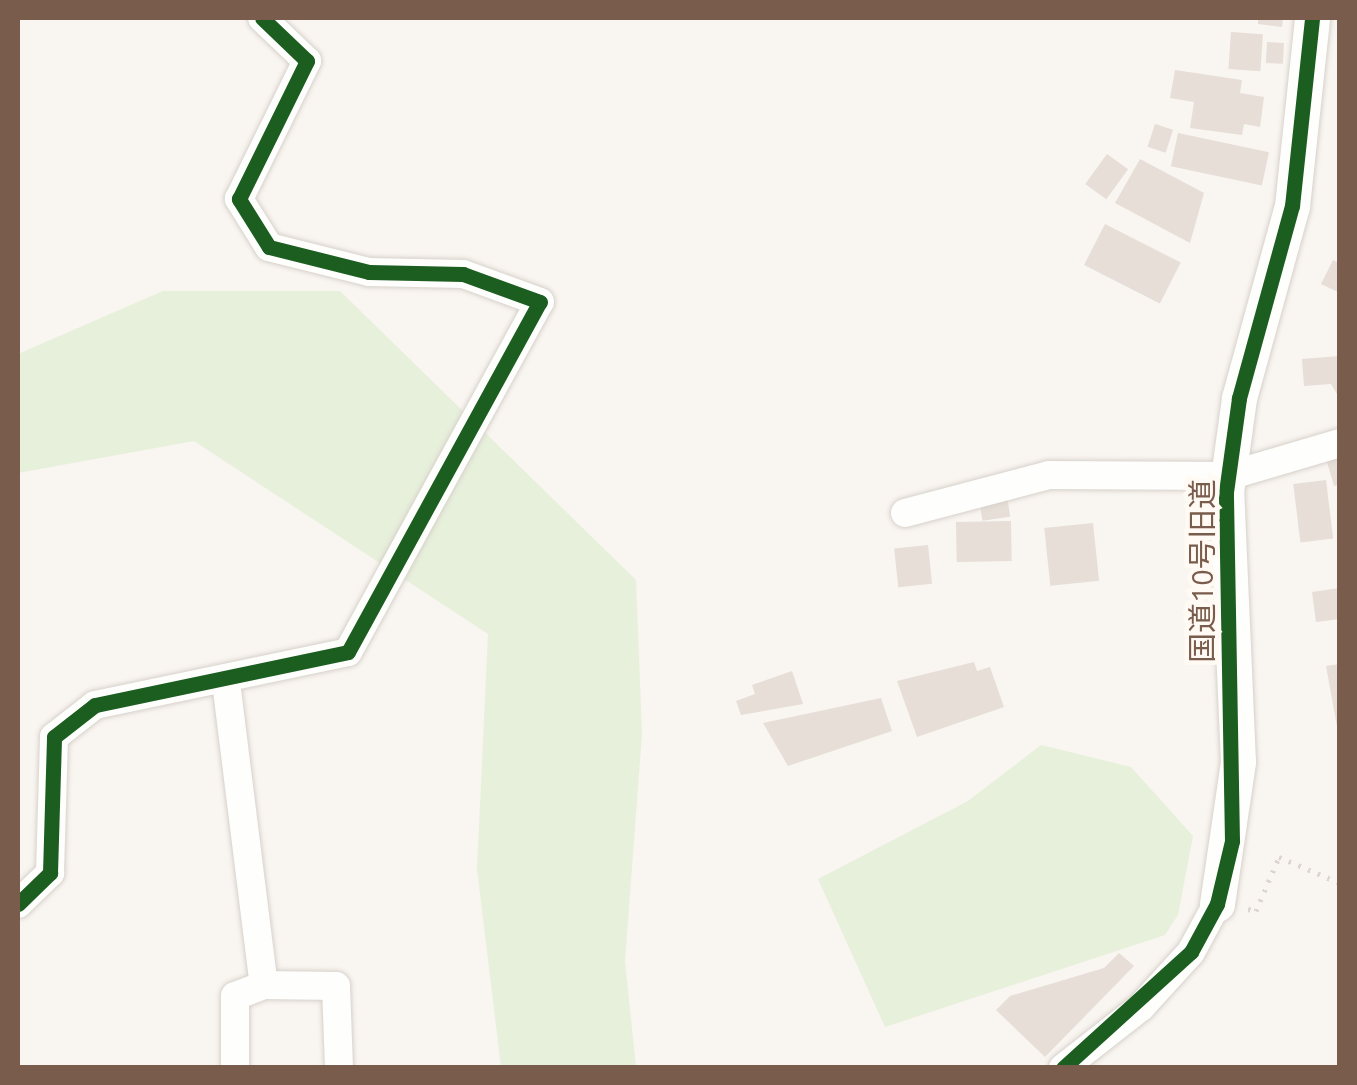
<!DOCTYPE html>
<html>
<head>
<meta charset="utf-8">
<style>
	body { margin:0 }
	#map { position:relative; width:1357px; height:1085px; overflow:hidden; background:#f9f5f0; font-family:Ubuntu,"Noto Sans JP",sans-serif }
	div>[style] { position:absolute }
	.green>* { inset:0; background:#e7f0db }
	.building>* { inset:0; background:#e6ded7; transform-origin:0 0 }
	.path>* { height:5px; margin-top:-2.5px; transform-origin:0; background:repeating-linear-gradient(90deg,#dcd5d0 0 2.5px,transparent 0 10.5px) }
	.roads { filter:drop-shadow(0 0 2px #d7d1cb) drop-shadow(0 0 2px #d7d1cb) }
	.minor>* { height:28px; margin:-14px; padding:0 14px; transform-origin:14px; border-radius:14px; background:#fefefd }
	.tertiary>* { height:35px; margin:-17.5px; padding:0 17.5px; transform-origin:17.5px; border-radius:17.5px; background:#fefefd }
	.cycleway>* { height:15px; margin:-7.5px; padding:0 7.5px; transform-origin:7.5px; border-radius:7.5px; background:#1b5e20 }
	span { translate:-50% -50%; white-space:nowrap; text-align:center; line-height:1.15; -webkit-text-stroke:9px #fffaf3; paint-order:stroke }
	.street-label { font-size:30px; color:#7a5c4d }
	.frame { position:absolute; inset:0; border:20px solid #7a5c4d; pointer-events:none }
</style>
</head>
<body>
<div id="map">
	<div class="green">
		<div style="clip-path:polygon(163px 291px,340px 291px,636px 580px,642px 734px,625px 961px,636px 1067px,501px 1067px,477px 869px,488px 634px,194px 441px,18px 473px,18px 354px)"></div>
		<div style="clip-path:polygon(1041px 745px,1131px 767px,1193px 836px,1178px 915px,1165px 935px,885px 1027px,818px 879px,968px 801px)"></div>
	</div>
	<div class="building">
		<div style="clip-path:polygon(1258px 18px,1283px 18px,1282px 27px,1258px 24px)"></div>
		<div style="left:1231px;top:32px;width:32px;height:37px;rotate:4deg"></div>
		<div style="left:1267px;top:42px;width:17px;height:21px;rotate:3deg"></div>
		<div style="clip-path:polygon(1175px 70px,1242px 80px,1240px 93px,1264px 97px,1260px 127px,1244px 124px,1242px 135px,1190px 128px,1194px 102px,1170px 98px)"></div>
		<div style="left:1155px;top:124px;width:19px;height:24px;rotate:18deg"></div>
		<div style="left:1178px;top:133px;width:93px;height:34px;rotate:12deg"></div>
		<div style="left:1107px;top:154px;width:26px;height:37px;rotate:36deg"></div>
		<div style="clip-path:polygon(1140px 159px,1204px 193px,1190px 243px,1115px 203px)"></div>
		<div style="left:1105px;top:224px;width:85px;height:46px;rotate:27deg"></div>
		<div style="clip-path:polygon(1333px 260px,1340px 263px,1340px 293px,1321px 284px)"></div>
		<div style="clip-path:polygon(1340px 356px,1340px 399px,1331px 384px,1304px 386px,1302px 359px)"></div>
		<div style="clip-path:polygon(1340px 451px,1340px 484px,1334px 486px,1325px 455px)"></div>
		<div style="left:1326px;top:480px;width:59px;height:33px;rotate:83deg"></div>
		<div style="left:1007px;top:495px;width:22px;height:28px;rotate:82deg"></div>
		<div style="left:1011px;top:521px;width:40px;height:55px;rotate:89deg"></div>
		<div style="left:1093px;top:523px;width:58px;height:49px;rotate:84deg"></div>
		<div style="left:928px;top:545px;width:39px;height:34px;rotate:84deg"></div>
		<div style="clip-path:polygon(1340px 588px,1340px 619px,1316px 622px,1312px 592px)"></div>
		<div style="clip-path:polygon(974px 662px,977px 671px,990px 667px,1004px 707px,917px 737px,897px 681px)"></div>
		<div style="clip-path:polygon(1340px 664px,1340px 732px,1338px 732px,1326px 666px)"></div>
		<div style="clip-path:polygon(792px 671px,803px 704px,741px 715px,736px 701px,755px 694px,752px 685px)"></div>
		<div style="clip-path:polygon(881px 698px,892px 731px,788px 766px,763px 723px)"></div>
		<div style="clip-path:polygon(1119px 953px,1134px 966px,1045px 1057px,996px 1010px,1010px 996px,1104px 968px)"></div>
	</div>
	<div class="path">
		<div style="left:1248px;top:909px;width:8px;rotate:14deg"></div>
		<div style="left:1256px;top:911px;width:59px;rotate:-66.9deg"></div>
		<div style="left:1279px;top:857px;width:66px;rotate:23.1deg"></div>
	</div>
	<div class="roads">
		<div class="minor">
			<div style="left:905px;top:513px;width:149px;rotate:-14.8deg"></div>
			<div style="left:1049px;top:475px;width:179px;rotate:0.3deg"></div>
			<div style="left:1228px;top:476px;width:117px;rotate:-16.4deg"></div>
			<div style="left:226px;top:682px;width:305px;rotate:82.9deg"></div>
			<div style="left:264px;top:985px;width:31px;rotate:159deg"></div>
			<div style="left:235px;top:996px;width:72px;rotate:90deg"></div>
			<div style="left:18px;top:904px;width:45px;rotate:-44.1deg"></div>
			<div style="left:50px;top:873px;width:136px;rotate:-88.3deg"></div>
			<div style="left:54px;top:737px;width:52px;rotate:-38deg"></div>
			<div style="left:95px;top:705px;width:258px;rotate:-11.8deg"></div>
			<div style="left:348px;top:652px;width:399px;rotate:-61.3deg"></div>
			<div style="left:540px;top:302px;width:82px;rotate:-160deg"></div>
			<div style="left:463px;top:274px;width:94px;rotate:-178.8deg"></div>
			<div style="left:369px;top:272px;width:103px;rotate:-166deg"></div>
			<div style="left:269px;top:247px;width:57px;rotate:-122deg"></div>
			<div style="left:239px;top:199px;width:154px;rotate:-63.8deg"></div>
			<div style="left:307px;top:61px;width:62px;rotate:-136.3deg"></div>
			<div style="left:264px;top:985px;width:72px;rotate:0.8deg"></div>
			<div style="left:336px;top:986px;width:82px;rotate:87.9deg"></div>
			<div style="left:1063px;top:1068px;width:99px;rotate:-38deg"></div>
			<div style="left:1141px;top:1007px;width:74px;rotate:-47.7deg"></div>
			<div style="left:1191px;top:952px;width:55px;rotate:-61.6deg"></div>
		</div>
		<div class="tertiary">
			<div style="left:1217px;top:904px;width:144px;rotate:-81.6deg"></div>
			<div style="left:1238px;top:762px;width:270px;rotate:-92.5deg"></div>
			<div style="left:1226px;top:492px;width:95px;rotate:-82.1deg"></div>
			<div style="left:1239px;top:398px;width:199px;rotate:-74.6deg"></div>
			<div style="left:1292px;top:206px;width:189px;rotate:-83.9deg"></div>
		</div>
	</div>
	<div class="cycleway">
		<div style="left:18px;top:904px;width:45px;rotate:-44.1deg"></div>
		<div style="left:50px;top:873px;width:136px;rotate:-88.3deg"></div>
		<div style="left:54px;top:737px;width:52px;rotate:-38deg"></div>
		<div style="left:95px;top:705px;width:258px;rotate:-11.8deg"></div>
		<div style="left:348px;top:652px;width:399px;rotate:-61.3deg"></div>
		<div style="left:540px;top:302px;width:82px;rotate:-160deg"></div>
		<div style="left:463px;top:274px;width:94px;rotate:-178.8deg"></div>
		<div style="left:369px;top:272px;width:103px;rotate:-166deg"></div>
		<div style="left:269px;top:247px;width:57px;rotate:-122deg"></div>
		<div style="left:239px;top:199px;width:154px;rotate:-63.8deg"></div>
		<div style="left:307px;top:61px;width:62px;rotate:-136.3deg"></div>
		<div style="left:1063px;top:1068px;width:173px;rotate:-42.2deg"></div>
		<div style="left:1191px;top:952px;width:55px;rotate:-61.6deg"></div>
		<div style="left:1217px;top:904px;width:65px;rotate:-76.6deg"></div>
		<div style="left:1232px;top:841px;width:349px;rotate:-91deg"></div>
		<div style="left:1226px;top:492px;width:95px;rotate:-82.1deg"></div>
		<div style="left:1239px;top:398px;width:199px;rotate:-74.6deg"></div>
		<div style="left:1292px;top:206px;width:189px;rotate:-83.9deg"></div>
	</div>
	<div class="street-label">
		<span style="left:1202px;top:571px;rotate:-90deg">国道10号旧道</span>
	</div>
	<div class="frame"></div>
</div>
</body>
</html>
